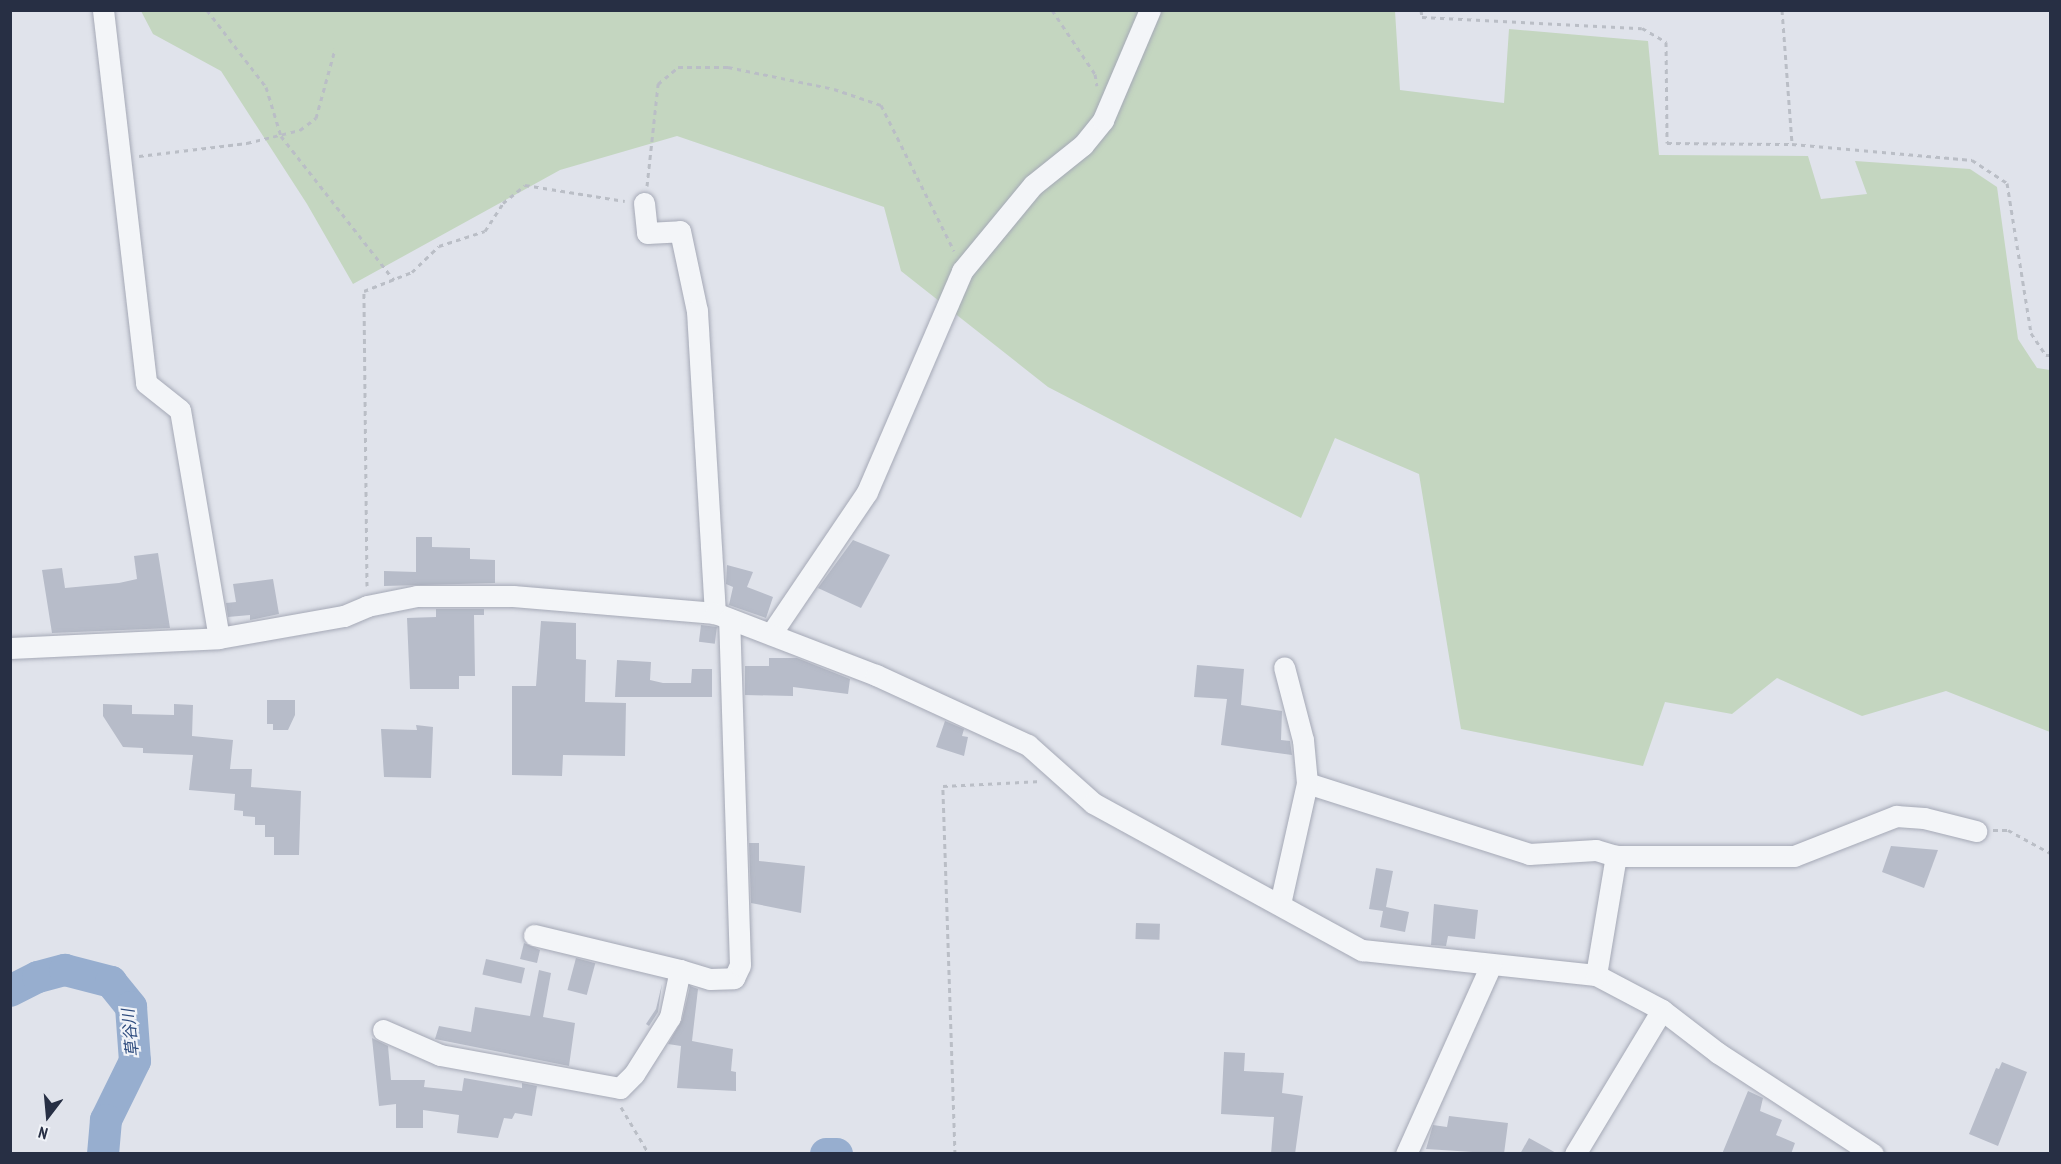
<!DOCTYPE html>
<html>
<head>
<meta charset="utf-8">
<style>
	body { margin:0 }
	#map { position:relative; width:2061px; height:1164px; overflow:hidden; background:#e0e3eb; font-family:"PT Sans Narrow","Noto Sans JP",sans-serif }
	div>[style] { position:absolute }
	.green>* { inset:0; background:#c4d6c0 }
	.river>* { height:32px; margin:-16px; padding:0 16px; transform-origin:16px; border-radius:16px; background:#97aecf }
	.building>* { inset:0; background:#b7bcc9; transform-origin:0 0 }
	.path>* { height:3px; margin-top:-1.5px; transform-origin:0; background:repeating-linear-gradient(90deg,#babec6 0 4.5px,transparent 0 9px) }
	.roads { filter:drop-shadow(0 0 2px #a5a9b6) drop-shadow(0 0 2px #a5a9b6) }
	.minor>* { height:21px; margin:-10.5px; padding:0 10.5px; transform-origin:10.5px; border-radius:10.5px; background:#f3f5f8 }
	span { translate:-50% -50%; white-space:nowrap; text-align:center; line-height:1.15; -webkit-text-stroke:4.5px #f0f3f8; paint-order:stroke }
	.water-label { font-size:16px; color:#2c4a7d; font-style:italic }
	.frame { position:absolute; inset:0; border:12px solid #272f44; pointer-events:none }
	.north { position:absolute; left:18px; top:1086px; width:60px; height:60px; -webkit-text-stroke:4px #f0f3f8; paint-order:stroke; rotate:196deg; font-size:16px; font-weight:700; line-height:24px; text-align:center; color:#272f44 }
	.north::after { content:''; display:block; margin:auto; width:21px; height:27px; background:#272f44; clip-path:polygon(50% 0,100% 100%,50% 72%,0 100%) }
</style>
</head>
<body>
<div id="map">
	<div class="green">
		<div style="clip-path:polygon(141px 11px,1395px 11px,1400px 90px,1504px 103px,1509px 29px,1648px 41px,1659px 155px,1808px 156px,1821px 199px,1867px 194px,1855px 161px,1970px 169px,1997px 187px,2018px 339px,2037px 368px,2050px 370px,2050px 732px,1946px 691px,1862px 716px,1777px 678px,1732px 714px,1665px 702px,1643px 766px,1461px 729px,1419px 474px,1335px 438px,1301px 518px,1048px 387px,901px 271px,884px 207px,677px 136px,560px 170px,353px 284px,307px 204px,221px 71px,153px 34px)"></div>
	</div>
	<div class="river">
		<div style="left:10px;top:991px;width:31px;rotate:-27deg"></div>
		<div style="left:38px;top:977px;width:28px;rotate:-15deg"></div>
		<div style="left:65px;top:970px;width:48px;rotate:14.6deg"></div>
		<div style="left:111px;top:982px;width:32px;rotate:51deg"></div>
		<div style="left:131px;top:1007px;width:54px;rotate:85.8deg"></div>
		<div style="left:135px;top:1061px;width:66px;rotate:116.2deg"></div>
		<div style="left:106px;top:1120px;width:34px;rotate:95deg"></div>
		<div style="left:826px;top:1154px;width:11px"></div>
	</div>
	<div class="building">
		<div style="clip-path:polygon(416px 537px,432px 537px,432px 547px,470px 548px,470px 559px,495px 560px,495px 583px,384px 586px,384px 571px,416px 572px)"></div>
		<div style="clip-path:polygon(853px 540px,890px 555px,861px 608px,818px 588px)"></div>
		<div style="clip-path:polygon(158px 553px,170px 628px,52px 633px,42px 570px,62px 568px,65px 588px,119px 583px,137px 579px,134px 556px)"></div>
		<div style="clip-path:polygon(727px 565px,753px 572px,747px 587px,773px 597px,766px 618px,729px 605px,733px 587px,726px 584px)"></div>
		<div style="clip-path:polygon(273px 579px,279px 614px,250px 620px,250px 615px,228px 617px,226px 603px,236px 602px,233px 584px)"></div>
		<div style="clip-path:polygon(436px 609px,484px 609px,484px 615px,474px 615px,475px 676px,459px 676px,459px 689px,410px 689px,407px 618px,436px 617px)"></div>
		<div style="clip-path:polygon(541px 621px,576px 623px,576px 659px,586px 660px,585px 702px,626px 703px,625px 756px,563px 755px,562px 776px,512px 775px,512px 686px,536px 686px)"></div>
		<div style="left:701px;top:625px;width:16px;height:17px;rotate:7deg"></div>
		<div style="clip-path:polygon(769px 658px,797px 658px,850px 679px,848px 694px,793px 687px,793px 696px,745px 695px,745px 666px,769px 666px)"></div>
		<div style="clip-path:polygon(617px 660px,651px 662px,650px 680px,663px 683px,691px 683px,692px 669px,712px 669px,712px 697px,615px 697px)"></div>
		<div style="clip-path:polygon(1197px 665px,1244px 669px,1241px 705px,1282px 711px,1281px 740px,1290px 741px,1292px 755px,1221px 745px,1227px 699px,1194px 697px)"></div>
		<div style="clip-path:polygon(267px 700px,295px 700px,295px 715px,288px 730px,273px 730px,273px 724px,267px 724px)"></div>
		<div style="clip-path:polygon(103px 704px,132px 705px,132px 714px,174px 715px,174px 704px,193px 705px,192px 736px,233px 740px,230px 769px,252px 769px,251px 787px,301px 791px,299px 855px,274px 855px,274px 837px,265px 837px,265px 825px,255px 825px,255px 817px,243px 816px,243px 811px,234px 810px,235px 794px,189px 790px,193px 755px,143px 753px,143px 748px,123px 747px,103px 716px)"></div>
		<div style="clip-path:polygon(945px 721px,964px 729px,962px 736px,968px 737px,964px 756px,936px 747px)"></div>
		<div style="clip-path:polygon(416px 725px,433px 727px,431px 778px,384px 777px,381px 729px,417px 730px)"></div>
		<div style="clip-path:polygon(749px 843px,759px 843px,759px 861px,805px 866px,801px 913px,751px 903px)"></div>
		<div style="clip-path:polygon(1891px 846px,1938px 850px,1924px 888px,1882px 872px)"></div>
		<div style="clip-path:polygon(1376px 868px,1393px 871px,1386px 907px,1409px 912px,1405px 932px,1380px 927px,1383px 911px,1369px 909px)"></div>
		<div style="clip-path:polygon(1434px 904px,1478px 910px,1475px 939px,1448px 936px,1446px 946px,1431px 945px)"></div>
		<div style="left:1136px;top:923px;width:24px;height:16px;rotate:2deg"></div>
		<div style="clip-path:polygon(524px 943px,540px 950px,537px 963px,520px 959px)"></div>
		<div style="left:576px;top:958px;width:20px;height:33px;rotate:15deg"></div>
		<div style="left:486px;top:959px;width:40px;height:16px;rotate:13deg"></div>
		<div style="clip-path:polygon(539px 970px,551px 973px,543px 1017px,575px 1023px,569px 1066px,435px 1039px,439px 1026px,471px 1032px,475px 1007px,530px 1016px)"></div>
		<div style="clip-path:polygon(662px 984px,658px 1012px,649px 1026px,646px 1024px,656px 1009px)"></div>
		<div style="clip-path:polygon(690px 986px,698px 989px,692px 1041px,733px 1049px,731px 1071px,736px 1072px,736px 1091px,677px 1088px,681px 1046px,668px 1044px,682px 1020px)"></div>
		<div style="clip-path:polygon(372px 1038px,388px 1046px,391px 1080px,425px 1080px,424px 1087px,462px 1091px,464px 1078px,522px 1088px,522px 1083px,537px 1086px,532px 1116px,515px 1113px,512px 1119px,504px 1118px,498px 1138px,457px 1133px,459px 1115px,423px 1110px,423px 1128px,396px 1128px,396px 1104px,379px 1106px)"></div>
		<div style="clip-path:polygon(1224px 1052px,1245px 1053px,1244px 1071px,1284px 1073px,1282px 1093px,1303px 1096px,1295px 1154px,1271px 1154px,1274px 1117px,1221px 1114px)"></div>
		<div style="clip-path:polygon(2002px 1062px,2027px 1072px,1998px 1146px,1969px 1134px,1996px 1068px,1999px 1069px)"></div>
		<div style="clip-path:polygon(1748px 1091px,1763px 1098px,1760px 1111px,1782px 1120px,1776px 1135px,1795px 1143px,1791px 1154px,1722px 1154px)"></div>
		<div style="clip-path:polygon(1449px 1116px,1508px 1123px,1504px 1154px,1426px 1149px,1433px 1125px,1447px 1127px)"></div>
		<div style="clip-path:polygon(1529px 1138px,1558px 1154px,1520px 1154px)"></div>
	</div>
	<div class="path">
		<div style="left:207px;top:10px;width:97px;rotate:52.5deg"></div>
		<div style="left:266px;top:87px;width:51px;rotate:73deg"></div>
		<div style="left:281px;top:136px;width:183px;rotate:51.9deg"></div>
		<div style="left:1052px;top:10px;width:77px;rotate:56.1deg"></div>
		<div style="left:1095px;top:74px;width:12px;rotate:81deg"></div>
		<div style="left:1421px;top:10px;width:7px;rotate:82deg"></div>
		<div style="left:1422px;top:17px;width:220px;rotate:2.9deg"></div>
		<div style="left:1642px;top:28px;width:28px;rotate:30deg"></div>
		<div style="left:1666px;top:42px;width:101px;rotate:89.4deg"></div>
		<div style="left:1667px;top:143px;width:125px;rotate:0.5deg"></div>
		<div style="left:1792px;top:144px;width:181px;rotate:5.1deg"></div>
		<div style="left:1972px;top:160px;width:42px;rotate:33.3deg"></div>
		<div style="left:2007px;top:183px;width:152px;rotate:80.9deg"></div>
		<div style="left:2031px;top:333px;width:27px;rotate:56deg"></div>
		<div style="left:2046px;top:355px;width:4px"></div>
		<div style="left:1782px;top:10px;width:134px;rotate:85.7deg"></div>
		<div style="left:139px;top:156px;width:109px;rotate:-6.9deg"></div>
		<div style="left:247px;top:143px;width:55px;rotate:-13.8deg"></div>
		<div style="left:300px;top:130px;width:20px;rotate:-37deg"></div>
		<div style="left:316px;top:118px;width:72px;rotate:-74.6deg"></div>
		<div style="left:647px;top:186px;width:103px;rotate:-83.8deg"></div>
		<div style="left:658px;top:84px;width:26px;rotate:-40deg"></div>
		<div style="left:678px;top:67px;width:50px"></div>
		<div style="left:728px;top:67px;width:108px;rotate:11.7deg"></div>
		<div style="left:834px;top:89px;width:50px;rotate:18.8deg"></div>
		<div style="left:881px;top:105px;width:163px;rotate:63.4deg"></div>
		<div style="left:367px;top:586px;width:295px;rotate:-90.6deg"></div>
		<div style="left:364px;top:291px;width:52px;rotate:-21.6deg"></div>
		<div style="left:412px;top:272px;width:37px;rotate:-44deg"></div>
		<div style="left:439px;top:246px;width:48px;rotate:-18.1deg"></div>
		<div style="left:485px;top:231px;width:33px;rotate:-57deg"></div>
		<div style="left:503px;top:203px;width:28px;rotate:-39deg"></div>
		<div style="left:525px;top:185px;width:101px;rotate:9.1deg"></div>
		<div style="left:1993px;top:830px;width:15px"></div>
		<div style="left:2008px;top:830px;width:48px;rotate:28.7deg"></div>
		<div style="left:621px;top:1107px;width:55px;rotate:59.2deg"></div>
		<div style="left:955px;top:1154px;width:368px;rotate:-91.9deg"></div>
		<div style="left:943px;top:786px;width:99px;rotate:-2.9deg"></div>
	</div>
	<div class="roads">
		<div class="minor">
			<div style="left:103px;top:10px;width:375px;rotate:83.4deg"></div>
			<div style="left:146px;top:383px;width:43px;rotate:38.5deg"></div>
			<div style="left:180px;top:410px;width:231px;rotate:80.3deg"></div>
			<div style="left:644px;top:203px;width:30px;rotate:84deg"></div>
			<div style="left:647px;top:233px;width:33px;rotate:-3deg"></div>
			<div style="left:680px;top:231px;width:82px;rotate:78deg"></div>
			<div style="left:697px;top:311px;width:303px;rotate:86.6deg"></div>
			<div style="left:771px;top:634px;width:171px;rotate:-55.9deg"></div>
			<div style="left:867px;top:492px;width:241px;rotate:-66.7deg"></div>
			<div style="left:962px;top:271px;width:112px;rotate:-50.5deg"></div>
			<div style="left:1033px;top:185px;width:64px;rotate:-38.7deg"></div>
			<div style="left:1083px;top:145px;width:32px;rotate:-51deg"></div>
			<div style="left:1103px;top:120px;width:120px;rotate:-66.9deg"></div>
			<div style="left:10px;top:648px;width:209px;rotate:-2.7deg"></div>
			<div style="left:219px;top:638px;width:127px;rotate:-10deg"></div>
			<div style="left:344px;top:616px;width:25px;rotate:-23deg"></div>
			<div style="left:367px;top:606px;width:51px;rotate:-11.3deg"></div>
			<div style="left:417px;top:596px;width:96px"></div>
			<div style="left:513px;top:596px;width:203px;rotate:4.8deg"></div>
			<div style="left:715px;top:613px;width:173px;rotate:21.1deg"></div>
			<div style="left:876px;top:675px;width:167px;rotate:24.7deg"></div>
			<div style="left:1028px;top:745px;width:87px;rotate:41.7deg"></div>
			<div style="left:1093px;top:803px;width:307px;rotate:28.7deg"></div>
			<div style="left:1362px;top:950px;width:235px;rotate:6.1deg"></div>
			<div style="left:1596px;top:975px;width:75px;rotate:27.9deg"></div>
			<div style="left:1662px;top:1010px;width:71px;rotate:37.5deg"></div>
			<div style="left:1718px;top:1053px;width:185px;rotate:33.1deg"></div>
			<div style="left:1307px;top:783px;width:233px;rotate:17.7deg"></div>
			<div style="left:1529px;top:854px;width:67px;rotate:-3.4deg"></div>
			<div style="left:1596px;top:850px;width:21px;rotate:17deg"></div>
			<div style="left:1280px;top:904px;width:124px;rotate:-77.4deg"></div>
			<div style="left:1307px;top:783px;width:43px;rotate:-95.3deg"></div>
			<div style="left:1303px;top:740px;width:75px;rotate:-104.6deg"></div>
			<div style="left:534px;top:935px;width:150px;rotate:13.5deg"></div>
			<div style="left:1596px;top:975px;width:121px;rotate:-80.5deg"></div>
			<div style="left:1616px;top:856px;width:178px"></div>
			<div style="left:1794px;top:856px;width:110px;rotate:-21.4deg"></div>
			<div style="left:1896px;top:816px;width:28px;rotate:4deg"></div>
			<div style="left:1924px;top:818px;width:54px;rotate:14deg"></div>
			<div style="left:383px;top:1030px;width:62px;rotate:23.7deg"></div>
			<div style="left:440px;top:1055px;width:183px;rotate:10.4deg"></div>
			<div style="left:620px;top:1088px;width:20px;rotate:-45deg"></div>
			<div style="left:634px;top:1074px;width:67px;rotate:-57.7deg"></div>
			<div style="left:670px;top:1017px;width:48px;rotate:-78deg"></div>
			<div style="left:680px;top:970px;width:31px;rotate:17deg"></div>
			<div style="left:710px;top:979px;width:24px;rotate:-2deg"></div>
			<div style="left:734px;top:978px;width:14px;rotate:-65deg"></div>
			<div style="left:740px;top:965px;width:346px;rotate:-91.8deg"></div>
			<div style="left:1406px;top:1154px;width:207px;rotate:-65.8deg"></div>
			<div style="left:1575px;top:1154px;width:168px;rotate:-58.9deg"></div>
		</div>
	</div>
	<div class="water-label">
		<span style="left:130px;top:1033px;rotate:-96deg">草谷川</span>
	</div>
	<div class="frame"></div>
	<div class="north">N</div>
</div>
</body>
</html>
